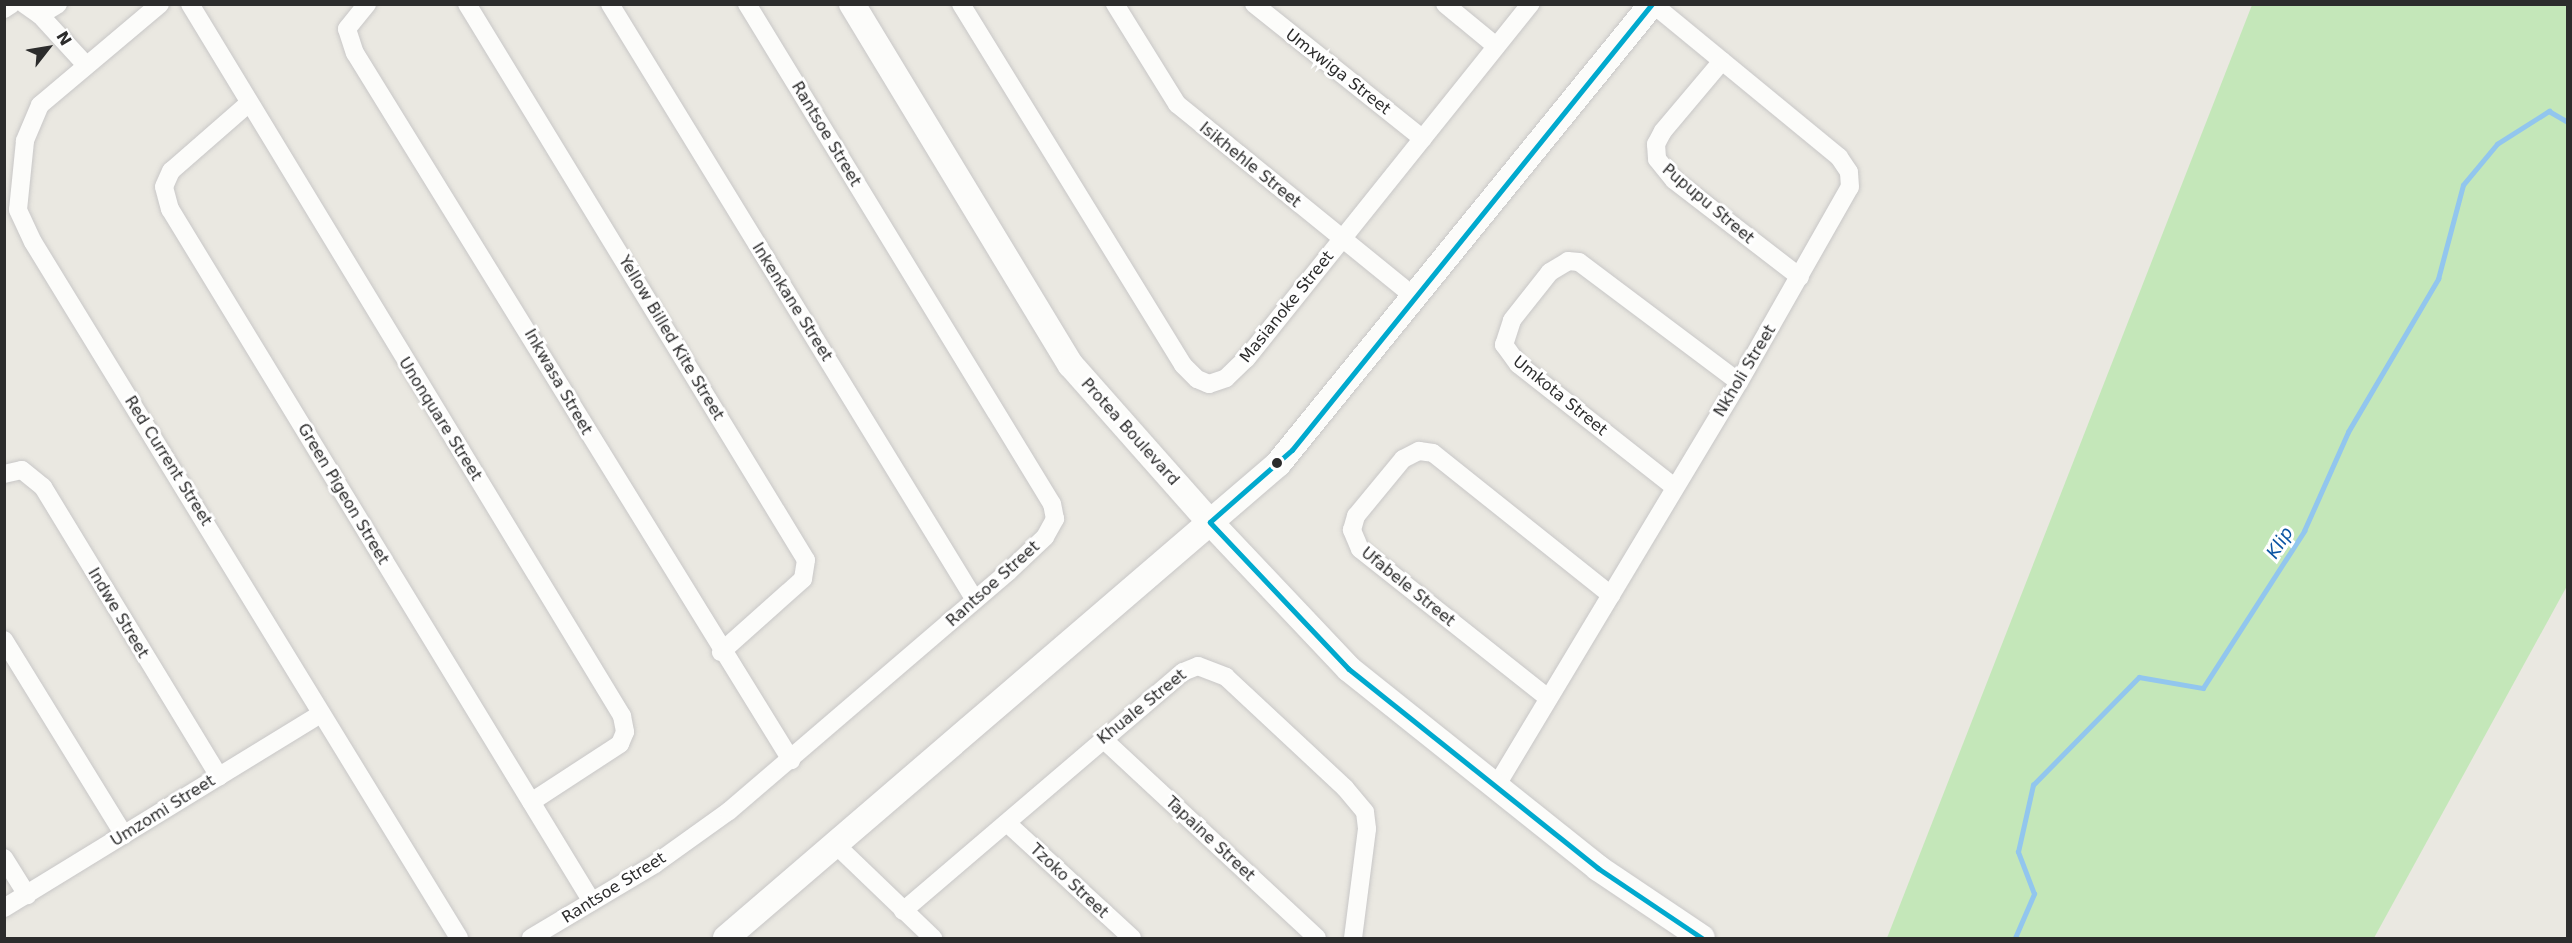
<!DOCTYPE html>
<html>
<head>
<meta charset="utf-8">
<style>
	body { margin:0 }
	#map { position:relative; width:2572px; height:943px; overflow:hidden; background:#eae8e1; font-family:"DejaVu Sans",sans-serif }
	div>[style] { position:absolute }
	.green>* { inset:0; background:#c4e7b9 }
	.stream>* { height:4.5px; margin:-2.25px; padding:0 2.25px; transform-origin:2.25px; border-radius:2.25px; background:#92c6ee }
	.roads { filter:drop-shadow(0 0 2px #c8c7c7) drop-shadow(0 0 2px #c8c7c7) }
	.street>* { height:18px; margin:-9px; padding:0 9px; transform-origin:9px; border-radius:9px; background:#fcfcfa }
	.secondary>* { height:26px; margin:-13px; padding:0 13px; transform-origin:13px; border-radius:13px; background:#fcfcfa }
	.bus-1>* { height:4.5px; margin:-2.25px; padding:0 2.25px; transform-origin:2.25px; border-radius:2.25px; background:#00a9ce }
	.dots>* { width:16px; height:16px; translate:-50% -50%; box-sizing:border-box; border:3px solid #fff; border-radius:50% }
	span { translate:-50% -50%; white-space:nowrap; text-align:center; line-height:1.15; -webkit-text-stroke:6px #fff; paint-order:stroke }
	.street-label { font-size:16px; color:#2c2c2c }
	.water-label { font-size:18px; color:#0953a2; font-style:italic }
	.frame { position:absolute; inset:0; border:6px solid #2c2c2c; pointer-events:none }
	.north { position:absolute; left:18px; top:18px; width:60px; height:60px; -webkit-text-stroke:4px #fff; paint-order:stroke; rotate:59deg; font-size:16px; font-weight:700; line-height:24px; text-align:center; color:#2c2c2c }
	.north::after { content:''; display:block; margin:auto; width:21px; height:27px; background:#2c2c2c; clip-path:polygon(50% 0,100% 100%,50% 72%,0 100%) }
</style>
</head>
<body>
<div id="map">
	<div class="green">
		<div style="clip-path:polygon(2252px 5px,2567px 5px,2567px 586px,2374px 938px,1887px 938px)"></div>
	</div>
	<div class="stream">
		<div style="left:2015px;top:938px;width:48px;rotate:-66.6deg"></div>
		<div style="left:2034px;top:894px;width:45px;rotate:-110.9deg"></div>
		<div style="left:2018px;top:852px;width:69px;rotate:-77.4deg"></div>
		<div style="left:2033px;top:785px;width:151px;rotate:-45.5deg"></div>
		<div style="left:2139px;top:677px;width:65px;rotate:9.8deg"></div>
		<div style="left:2203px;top:688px;width:187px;rotate:-57.2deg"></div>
		<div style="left:2304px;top:531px;width:108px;rotate:-66deg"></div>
		<div style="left:2348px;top:432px;width:178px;rotate:-59.5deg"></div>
		<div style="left:2438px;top:279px;width:97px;rotate:-75.1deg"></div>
		<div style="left:2463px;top:185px;width:53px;rotate:-50.3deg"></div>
		<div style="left:2497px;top:144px;width:62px;rotate:-32.4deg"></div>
		<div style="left:2549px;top:111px;width:22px;rotate:30deg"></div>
	</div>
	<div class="roads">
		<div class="street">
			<div style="left:24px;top:4px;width:19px;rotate:35deg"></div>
			<div style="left:40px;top:15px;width:67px;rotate:47.4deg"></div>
			<div style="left:160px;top:4px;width:157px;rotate:139.9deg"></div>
			<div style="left:40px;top:105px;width:39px;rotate:113deg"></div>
			<div style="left:25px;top:141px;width:69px;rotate:95.8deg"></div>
			<div style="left:18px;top:210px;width:35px;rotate:65deg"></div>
			<div style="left:33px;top:242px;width:816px;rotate:58.53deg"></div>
			<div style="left:190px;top:4px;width:833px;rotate:58.75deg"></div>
			<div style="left:622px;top:716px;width:16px;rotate:79deg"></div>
			<div style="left:625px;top:732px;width:13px;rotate:113deg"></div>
			<div style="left:620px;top:744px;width:106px;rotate:146.9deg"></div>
			<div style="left:367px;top:4px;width:32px;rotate:129deg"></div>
			<div style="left:347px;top:29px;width:25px;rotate:72deg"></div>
			<div style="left:355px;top:53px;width:831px;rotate:58.34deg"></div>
			<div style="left:467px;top:4px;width:651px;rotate:58.63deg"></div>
			<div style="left:806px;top:560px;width:19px;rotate:99deg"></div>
			<div style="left:803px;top:579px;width:110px;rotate:138.3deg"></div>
			<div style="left:610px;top:4px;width:699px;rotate:58.52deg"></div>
			<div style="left:961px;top:4px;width:424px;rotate:58.4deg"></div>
			<div style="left:1183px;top:365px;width:20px;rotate:45deg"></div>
			<div style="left:1197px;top:379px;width:13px;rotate:23deg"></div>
			<div style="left:1209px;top:384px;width:18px;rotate:-19deg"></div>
			<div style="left:1226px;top:378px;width:28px;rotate:-44deg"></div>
			<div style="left:1246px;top:359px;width:455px;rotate:-51.3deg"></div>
			<div style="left:1115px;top:4px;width:118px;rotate:58.2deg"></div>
			<div style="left:1177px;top:104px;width:308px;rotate:39.1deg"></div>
			<div style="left:1254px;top:4px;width:216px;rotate:38.6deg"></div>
			<div style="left:1445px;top:4px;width:66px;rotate:39.5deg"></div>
			<div style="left:4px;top:9px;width:9px;rotate:-32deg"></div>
			<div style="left:40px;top:15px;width:21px;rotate:-31deg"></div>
			<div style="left:1722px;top:61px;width:92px;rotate:130.1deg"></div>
			<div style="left:1663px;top:131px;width:15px;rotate:118deg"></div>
			<div style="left:1656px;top:144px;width:15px;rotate:86deg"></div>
			<div style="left:1657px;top:159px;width:27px;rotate:51deg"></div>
			<div style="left:1674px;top:180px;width:159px;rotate:37.6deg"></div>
			<div style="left:249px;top:103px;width:103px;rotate:138.9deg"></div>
			<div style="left:171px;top:171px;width:17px;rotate:114deg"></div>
			<div style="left:164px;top:187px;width:23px;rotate:75deg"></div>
			<div style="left:170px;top:209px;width:811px;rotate:58.66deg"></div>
			<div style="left:4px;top:474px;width:18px;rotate:-13deg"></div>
			<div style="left:22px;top:470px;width:27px;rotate:39deg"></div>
			<div style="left:43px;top:487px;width:339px;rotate:58.7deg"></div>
			<div style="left:1673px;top:486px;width:197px;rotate:-141.8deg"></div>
			<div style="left:1518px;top:364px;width:24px;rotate:-126deg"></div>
			<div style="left:1504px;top:345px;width:26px;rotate:-72deg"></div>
			<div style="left:1512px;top:320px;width:61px;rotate:-51.6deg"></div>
			<div style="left:1550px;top:272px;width:21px;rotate:-31deg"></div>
			<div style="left:1568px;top:261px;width:11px;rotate:5deg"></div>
			<div style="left:1579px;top:262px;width:200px;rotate:36.9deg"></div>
			<div style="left:4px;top:640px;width:229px;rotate:58.4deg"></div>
			<div style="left:1548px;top:698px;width:240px;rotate:-141.6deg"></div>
			<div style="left:1360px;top:549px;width:21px;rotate:-113deg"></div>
			<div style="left:1352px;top:530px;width:15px;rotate:-74deg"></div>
			<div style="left:1356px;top:516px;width:74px;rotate:-50.5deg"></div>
			<div style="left:1403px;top:459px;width:18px;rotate:-27deg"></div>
			<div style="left:1419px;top:451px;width:14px;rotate:8deg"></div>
			<div style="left:1433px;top:453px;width:228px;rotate:38.6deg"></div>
			<div style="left:1103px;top:739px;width:292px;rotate:42.9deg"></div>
			<div style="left:1495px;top:788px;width:474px;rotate:-59deg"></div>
			<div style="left:1739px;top:382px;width:224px;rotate:-60.4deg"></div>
			<div style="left:1850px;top:187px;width:15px;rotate:-94deg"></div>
			<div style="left:1849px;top:172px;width:18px;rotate:-124deg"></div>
			<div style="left:1839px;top:157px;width:241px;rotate:-140.6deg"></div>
			<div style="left:1007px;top:823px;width:170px;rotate:42.6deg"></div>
			<div style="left:835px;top:844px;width:136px;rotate:43.8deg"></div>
			<div style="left:4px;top:858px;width:44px;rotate:58.1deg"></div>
			<div style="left:4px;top:908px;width:372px;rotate:-31.5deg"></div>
			<div style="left:903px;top:911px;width:368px;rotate:-40.5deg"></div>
			<div style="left:1183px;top:672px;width:16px;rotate:-22deg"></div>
			<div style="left:1198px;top:666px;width:30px;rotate:21deg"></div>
			<div style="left:1226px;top:677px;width:163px;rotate:43deg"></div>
			<div style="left:1345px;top:788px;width:31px;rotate:50deg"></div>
			<div style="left:1365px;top:812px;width:17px;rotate:83deg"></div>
			<div style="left:1367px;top:829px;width:110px;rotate:97.3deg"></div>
			<div style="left:531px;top:938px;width:144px;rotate:-30.8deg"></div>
			<div style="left:655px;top:864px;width:91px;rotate:-35.6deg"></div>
			<div style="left:729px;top:811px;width:367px;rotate:-40.6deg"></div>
			<div style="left:1008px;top:572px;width:51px;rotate:-43.4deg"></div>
			<div style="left:1045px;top:537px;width:21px;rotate:-61deg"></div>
			<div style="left:1055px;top:519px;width:15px;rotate:-101deg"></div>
			<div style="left:1052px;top:504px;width:586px;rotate:-121.38deg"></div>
		</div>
		<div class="secondary">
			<div style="left:852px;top:4px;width:422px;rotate:58.8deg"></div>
			<div style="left:1071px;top:365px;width:210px;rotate:48.5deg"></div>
			<div style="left:1210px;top:522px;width:202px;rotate:46.6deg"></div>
			<div style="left:1349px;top:669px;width:319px;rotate:38.6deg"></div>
			<div style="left:1598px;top:868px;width:125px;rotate:33.9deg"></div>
			<div style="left:726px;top:938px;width:728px;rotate:-40.65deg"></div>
			<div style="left:1278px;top:464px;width:593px;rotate:-50.89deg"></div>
		</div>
	</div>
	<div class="bus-1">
		<div style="left:1210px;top:522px;width:109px;rotate:-41.3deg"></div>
		<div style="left:1292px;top:450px;width:573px;rotate:-51.09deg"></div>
		<div style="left:1210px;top:522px;width:202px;rotate:46.6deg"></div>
		<div style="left:1349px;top:669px;width:319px;rotate:38.6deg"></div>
		<div style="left:1598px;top:868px;width:125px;rotate:33.9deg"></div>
	</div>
	<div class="dots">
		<div style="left:1277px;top:463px;background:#2c2c2c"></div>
	</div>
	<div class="street-label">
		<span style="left:1338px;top:72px;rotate:38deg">Umxwiga Street</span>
		<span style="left:826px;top:134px;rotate:59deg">Rantsoe Street</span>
		<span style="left:1250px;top:165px;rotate:39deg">Isikhehle Street</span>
		<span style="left:1708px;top:204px;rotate:40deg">Pupupu Street</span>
		<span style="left:792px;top:302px;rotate:58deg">Inkenkane Street</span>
		<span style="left:1287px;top:307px;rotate:-51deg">Masianoke Street</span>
		<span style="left:671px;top:338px;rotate:59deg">Yellow Billed Kite Street</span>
		<span style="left:1745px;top:371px;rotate:-59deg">Nkholi Street</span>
		<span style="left:558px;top:382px;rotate:60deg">Inkwasa Street</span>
		<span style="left:1560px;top:396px;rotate:39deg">Umkota Street</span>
		<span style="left:440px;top:419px;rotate:58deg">Unonquare Street</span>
		<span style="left:1130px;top:432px;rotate:48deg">Protea Boulevard</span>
		<span style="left:168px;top:461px;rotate:58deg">Red Current Street</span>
		<span style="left:343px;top:494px;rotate:59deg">Green Pigeon Street</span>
		<span style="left:993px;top:584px;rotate:-42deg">Rantsoe Street</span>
		<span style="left:1408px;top:587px;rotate:39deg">Ufabele Street</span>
		<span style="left:118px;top:613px;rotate:59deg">Indwe Street</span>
		<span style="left:1142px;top:707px;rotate:-39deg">Khuale Street</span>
		<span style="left:163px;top:811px;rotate:-32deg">Umzomi Street</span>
		<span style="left:1210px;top:839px;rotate:43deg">Tapaine Street</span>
		<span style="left:1069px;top:881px;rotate:43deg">Tzoko Street</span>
		<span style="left:614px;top:888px;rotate:-32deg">Rantsoe Street</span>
	</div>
	<div class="water-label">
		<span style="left:2280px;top:543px;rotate:-58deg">Klip</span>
	</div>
	<div class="frame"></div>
	<div class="north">N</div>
</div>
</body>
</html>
